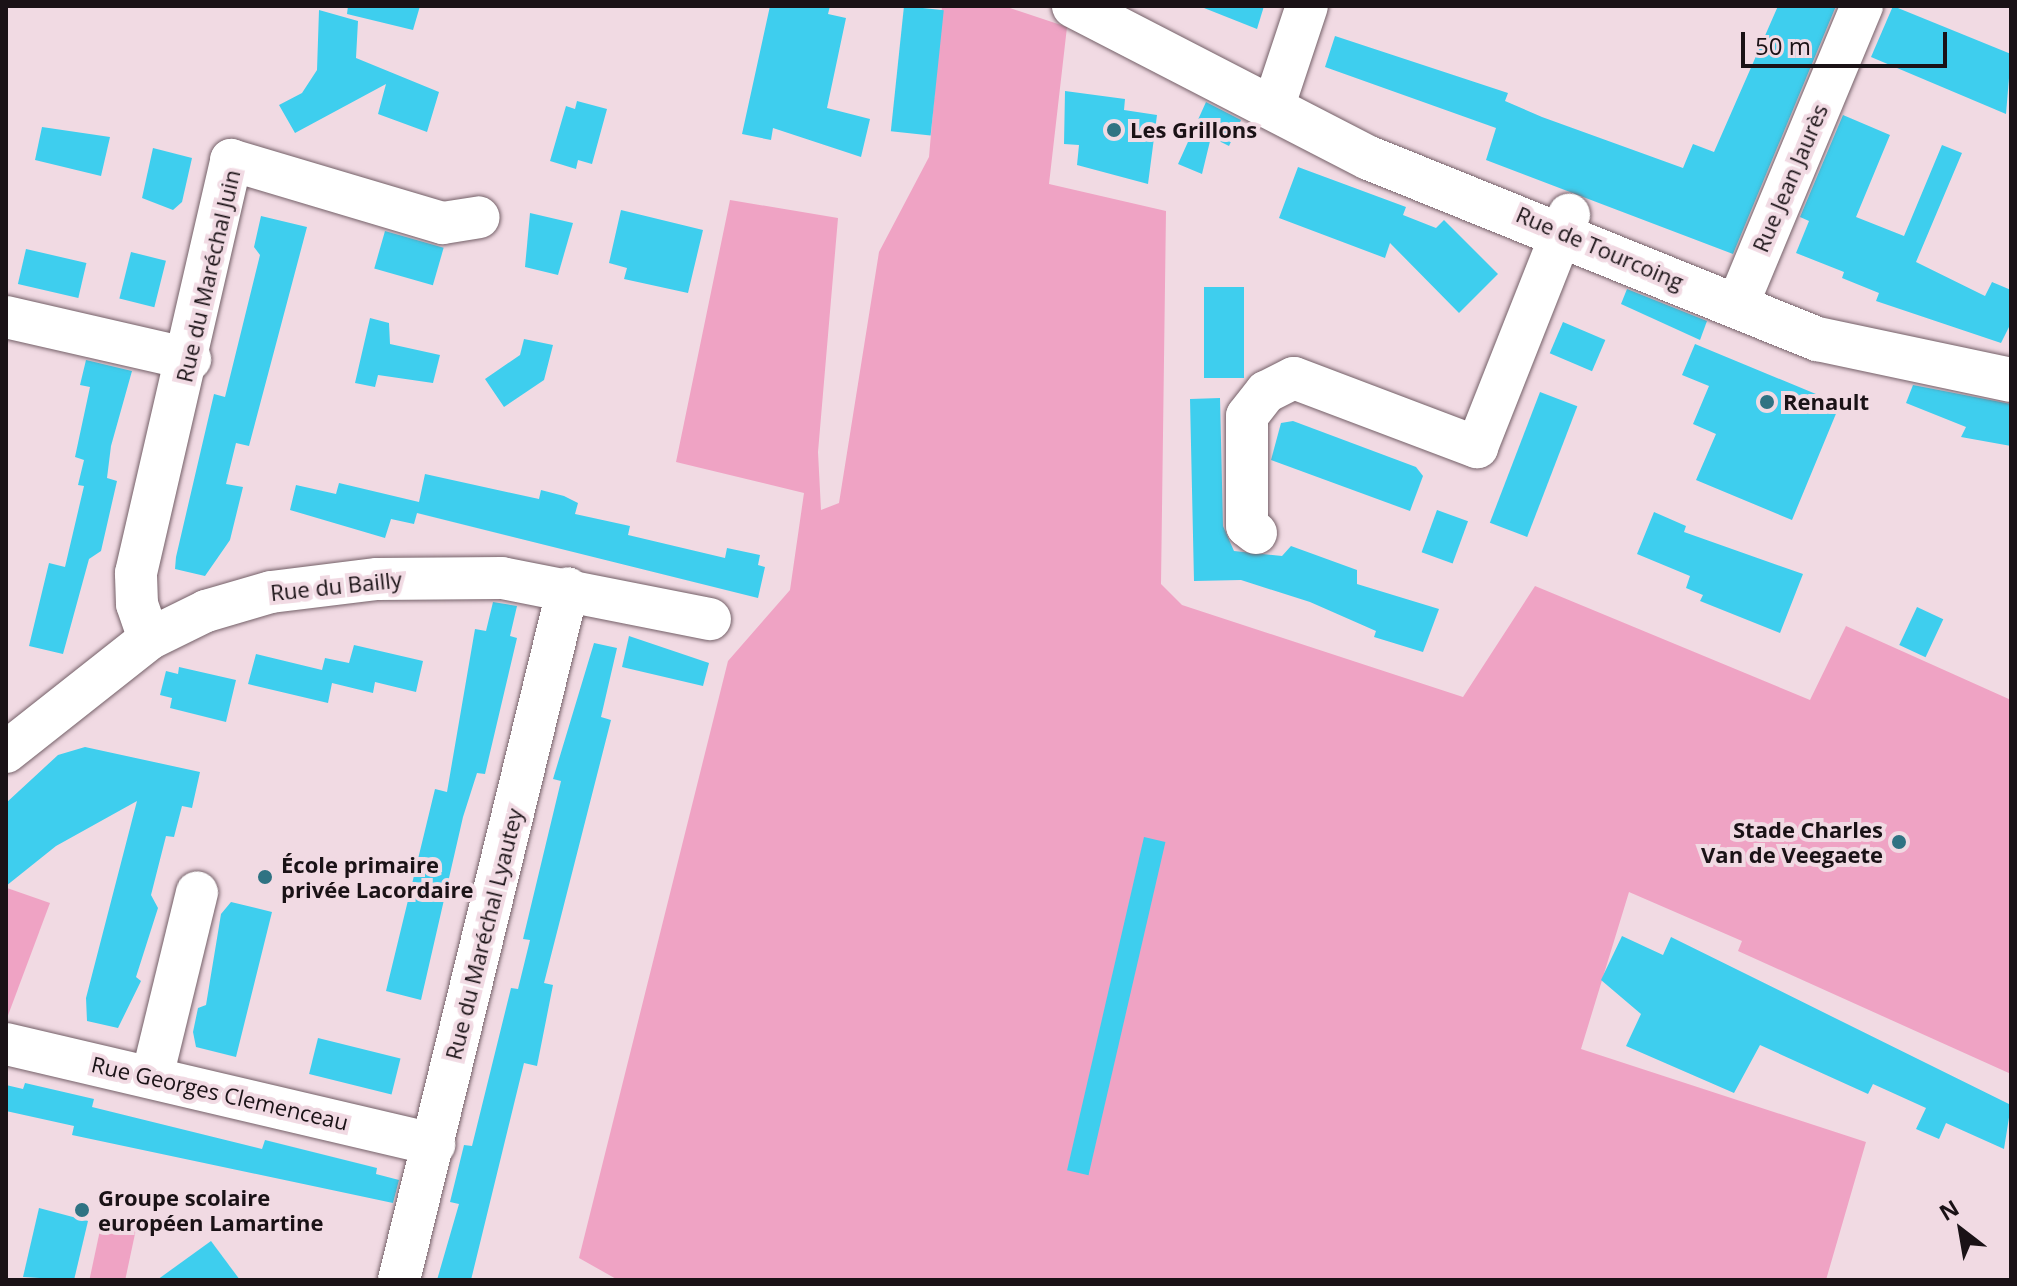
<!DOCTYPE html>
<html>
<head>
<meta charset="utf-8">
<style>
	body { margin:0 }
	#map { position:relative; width:2017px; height:1286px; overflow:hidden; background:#f1dae3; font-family:"Open Sans",sans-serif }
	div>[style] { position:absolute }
	.green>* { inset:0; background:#efa3c4; transform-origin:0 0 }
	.building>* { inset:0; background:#3eceee; transform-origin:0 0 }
	.roads { filter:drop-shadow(0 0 2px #746068) drop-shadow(0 0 2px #746068) }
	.minor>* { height:42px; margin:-21px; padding:0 21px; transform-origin:21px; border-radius:21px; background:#fff }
	.major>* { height:44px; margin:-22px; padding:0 22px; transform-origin:22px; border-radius:22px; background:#fff }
	.dots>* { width:22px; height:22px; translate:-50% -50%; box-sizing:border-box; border:4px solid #f1dae3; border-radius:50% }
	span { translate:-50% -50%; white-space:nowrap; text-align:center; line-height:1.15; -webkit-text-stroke:8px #f1dae3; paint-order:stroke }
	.poi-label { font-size:22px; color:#1a1216; font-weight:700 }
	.left { translate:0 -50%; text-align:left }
	.right { translate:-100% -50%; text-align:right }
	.street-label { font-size:22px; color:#1a1216 }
	.frame { position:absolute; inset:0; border:8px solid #1a1216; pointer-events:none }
	.north { position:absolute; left:1921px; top:1190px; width:80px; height:80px; -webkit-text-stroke:6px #f1dae3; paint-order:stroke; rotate:329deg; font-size:22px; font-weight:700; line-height:32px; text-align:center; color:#1a1216 }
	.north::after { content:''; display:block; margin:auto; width:28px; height:36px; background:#1a1216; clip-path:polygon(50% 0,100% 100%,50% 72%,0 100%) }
	.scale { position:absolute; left:1741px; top:32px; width:206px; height:36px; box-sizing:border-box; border:4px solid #1a1216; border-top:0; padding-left:10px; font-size:24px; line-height:28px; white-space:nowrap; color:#1a1216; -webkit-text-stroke:6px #f1dae3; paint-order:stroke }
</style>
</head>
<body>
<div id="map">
	<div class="green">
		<div style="clip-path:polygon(942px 6px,1004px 6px,1067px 27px,1049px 184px,1166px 211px,1161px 584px,1182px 605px,1463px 697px,1535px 586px,1810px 700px,1846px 626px,2011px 700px,2011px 1074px,1738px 951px,1742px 941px,1629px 892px,1581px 1049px,1866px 1142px,1826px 1280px,618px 1280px,579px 1258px,728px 661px,790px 590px,804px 493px,676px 462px,730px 200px,838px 218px,818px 452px,821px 510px,839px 503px,879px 252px,929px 157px)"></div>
		<div style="clip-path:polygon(7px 888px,50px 903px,7px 1018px,6px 1018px)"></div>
		<div style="left:103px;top:1216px;width:35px;height:65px;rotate:12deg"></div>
	</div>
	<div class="building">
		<div style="clip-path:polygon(348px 6px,420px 6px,413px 30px,347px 14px)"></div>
		<div style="clip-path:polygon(770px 6px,830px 6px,828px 14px,846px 18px,827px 108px,870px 119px,861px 157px,773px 128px,771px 140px,742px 134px)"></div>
		<div style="left:904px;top:6px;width:40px;height:126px;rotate:6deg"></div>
		<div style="clip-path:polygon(1199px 6px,1264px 6px,1257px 29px)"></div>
		<div style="clip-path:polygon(1778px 6px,1836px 6px,1733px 254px,1486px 160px,1496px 128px,1325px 67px,1335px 36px,1508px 93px,1505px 101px,1542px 117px,1683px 168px,1693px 144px,1714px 152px)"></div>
		<div style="clip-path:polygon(1893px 6px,2011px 54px,2006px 114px,1871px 57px)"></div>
		<div style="clip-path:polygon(319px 10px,358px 21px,356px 58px,439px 92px,427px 132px,378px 114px,386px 84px,295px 133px,279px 105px,302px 93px,317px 70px)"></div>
		<div style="clip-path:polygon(1065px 91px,1125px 99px,1124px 110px,1157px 115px,1148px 184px,1077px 165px,1079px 145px,1064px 144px)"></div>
		<div style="clip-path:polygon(577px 101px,607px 109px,592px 164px,578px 160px,576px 169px,550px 161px,566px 106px,575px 109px)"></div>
		<div style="clip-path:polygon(1206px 102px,1241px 120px,1229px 146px,1211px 137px,1202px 174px,1178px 164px)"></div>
		<div style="clip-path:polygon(1843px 115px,1890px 135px,1856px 217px,1904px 236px,1942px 145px,1962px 153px,1916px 262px,1985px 296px,1992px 282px,2011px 290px,2011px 323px,2001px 343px,1876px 301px,1879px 293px,1842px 278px,1844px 272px,1796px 253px,1809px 221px,1800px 217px)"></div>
		<div style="clip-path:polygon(42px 127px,110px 137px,101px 176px,35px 160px)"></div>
		<div style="clip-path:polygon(153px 148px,192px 158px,182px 202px,173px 210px,142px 198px)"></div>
		<div style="clip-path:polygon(1298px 167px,1406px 207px,1403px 215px,1436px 228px,1444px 220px,1498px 274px,1459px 313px,1390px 243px,1385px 258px,1279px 218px)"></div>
		<div style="clip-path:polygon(621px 210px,703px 230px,688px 293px,624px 279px,627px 268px,609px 263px)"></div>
		<div style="clip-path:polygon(530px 213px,573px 223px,558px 275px,525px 267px)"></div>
		<div style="clip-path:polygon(261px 216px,307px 227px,249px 446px,236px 443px,226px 484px,243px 487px,230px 540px,205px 576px,175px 569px,176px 557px,214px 394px,225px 397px,260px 255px,254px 247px)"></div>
		<div style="left:385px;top:231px;width:61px;height:39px;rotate:16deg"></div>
		<div style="left:26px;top:249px;width:62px;height:36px;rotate:13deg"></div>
		<div style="left:131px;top:252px;width:36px;height:48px;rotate:14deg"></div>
		<div style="left:1204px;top:287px;width:40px;height:91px"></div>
		<div style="clip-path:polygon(1627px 289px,1707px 321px,1700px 340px,1621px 304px)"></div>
		<div style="clip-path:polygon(370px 318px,389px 323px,390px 344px,440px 355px,433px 383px,378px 375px,375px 387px,355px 383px)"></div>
		<div style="left:1563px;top:322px;width:46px;height:34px;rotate:23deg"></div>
		<div style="clip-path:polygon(524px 339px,553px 345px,544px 380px,504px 407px,485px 379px,520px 355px)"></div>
		<div style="clip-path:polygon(1695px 344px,1840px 404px,1792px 520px,1696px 480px,1716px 434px,1693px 424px,1709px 386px,1682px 375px)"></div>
		<div style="clip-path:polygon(86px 360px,132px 371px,111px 446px,107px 478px,117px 481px,101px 551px,89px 559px,63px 654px,29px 646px,49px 563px,65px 567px,84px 486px,78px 485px,84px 460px,75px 457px,90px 387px,80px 385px)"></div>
		<div style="clip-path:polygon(1913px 385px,2011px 404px,2011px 446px,1961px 437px,1966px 427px,1906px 403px)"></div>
		<div style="left:1540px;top:392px;width:40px;height:140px;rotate:21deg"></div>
		<div style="clip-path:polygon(1220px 398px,1223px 526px,1234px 551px,1282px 556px,1291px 546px,1357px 570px,1357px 584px,1439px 609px,1423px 652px,1374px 637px,1376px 631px,1310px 602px,1241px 580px,1194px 581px,1190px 399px)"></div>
		<div style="clip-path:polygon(1293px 421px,1416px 467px,1423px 476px,1410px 511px,1271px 460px,1281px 423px)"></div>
		<div style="clip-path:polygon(425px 474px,539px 499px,541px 490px,564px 496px,578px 503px,575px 514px,630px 526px,628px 535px,725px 558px,727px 548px,760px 555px,758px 565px,765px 567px,758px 598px,417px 513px,414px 524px,391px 519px,385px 538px,290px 510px,296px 485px,336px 494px,339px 483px,419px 502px)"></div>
		<div style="left:1437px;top:510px;width:33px;height:45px;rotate:20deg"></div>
		<div style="clip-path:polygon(1654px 512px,1686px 526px,1684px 532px,1803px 574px,1780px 633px,1700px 601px,1703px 595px,1686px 588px,1690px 576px,1637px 554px)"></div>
		<div style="clip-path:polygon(493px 602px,517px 606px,510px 636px,517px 638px,485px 774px,477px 773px,463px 817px,421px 1000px,386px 991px,435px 789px,447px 792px,475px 629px,486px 631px)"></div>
		<div style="left:1917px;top:607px;width:29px;height:42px;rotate:25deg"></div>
		<div style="clip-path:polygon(629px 636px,709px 663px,703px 686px,622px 667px)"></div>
		<div style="clip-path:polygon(594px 643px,617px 648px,601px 717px,611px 720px,544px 983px,553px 985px,537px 1066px,524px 1063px,471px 1280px,437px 1280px,459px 1204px,450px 1202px,464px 1145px,472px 1146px,511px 988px,518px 989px,530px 940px,523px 939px,561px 781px,553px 779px)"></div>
		<div style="clip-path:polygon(354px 645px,423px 661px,416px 692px,375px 682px,373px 693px,332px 683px,328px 703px,248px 684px,256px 654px,322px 670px,325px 658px,349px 663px)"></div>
		<div style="clip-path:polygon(179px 667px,236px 680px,226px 722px,170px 708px,172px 698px,160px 695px,166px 671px,178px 674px)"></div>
		<div style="clip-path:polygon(85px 747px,200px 772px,192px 808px,182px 806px,174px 837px,166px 836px,151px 895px,158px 908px,136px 977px,141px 981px,118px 1028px,87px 1021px,86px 998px,137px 801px,56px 846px,6px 886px,6px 803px,58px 755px)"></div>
		<div style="left:1144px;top:837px;width:22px;height:342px;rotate:13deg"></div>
		<div style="clip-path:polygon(231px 902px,272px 912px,236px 1057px,196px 1047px,193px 1032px,198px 1008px,206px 1005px,221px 914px)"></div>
		<div style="clip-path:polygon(1622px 936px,1663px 955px,1671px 937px,2011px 1105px,2004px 1149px,1946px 1123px,1939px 1139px,1916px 1129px,1926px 1108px,1873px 1084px,1868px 1094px,1760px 1045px,1734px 1093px,1626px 1046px,1641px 1014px,1601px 980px)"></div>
		<div style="left:318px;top:1038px;width:85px;height:37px;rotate:14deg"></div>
		<div style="clip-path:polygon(25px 1083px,94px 1099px,92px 1107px,262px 1149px,265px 1140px,377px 1168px,376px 1174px,399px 1180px,393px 1203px,72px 1135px,74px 1126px,6px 1111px,6px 1085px,23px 1089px)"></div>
		<div style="clip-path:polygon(39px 1208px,88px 1221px,74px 1280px,23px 1277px)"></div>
		<div style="clip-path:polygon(211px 1241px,240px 1280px,157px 1280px)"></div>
	</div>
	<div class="roads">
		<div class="minor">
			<div style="left:1274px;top:105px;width:104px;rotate:-71.6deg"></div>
			<div style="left:1737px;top:306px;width:325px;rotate:-67.4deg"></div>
			<div style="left:6px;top:317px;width:189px;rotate:12.9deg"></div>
			<div style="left:1256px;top:533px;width:11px;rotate:-142deg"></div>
			<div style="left:1247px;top:526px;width:110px;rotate:-90deg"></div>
			<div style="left:1247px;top:416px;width:31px;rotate:-52deg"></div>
			<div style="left:1266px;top:392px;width:31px;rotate:-27deg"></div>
			<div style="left:1294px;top:378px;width:196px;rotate:20.7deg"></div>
			<div style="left:1477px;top:447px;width:250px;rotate:-68.4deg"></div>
			<div style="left:149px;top:639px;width:37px;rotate:-109deg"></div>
			<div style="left:137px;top:604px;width:31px;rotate:-92deg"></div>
			<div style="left:136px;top:573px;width:424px;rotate:-77deg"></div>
			<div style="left:231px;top:160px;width:221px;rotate:16.6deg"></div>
			<div style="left:443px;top:223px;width:36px;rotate:-9deg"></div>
			<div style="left:6px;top:752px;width:182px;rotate:-38.3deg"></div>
			<div style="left:149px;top:639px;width:64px;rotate:-26.2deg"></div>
			<div style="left:206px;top:611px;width:68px;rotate:-16.3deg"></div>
			<div style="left:271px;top:592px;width:107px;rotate:-7deg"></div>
			<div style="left:377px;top:579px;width:125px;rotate:-0.5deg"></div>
			<div style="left:502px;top:578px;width:212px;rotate:11.2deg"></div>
			<div style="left:6px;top:1044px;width:440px;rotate:13.2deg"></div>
			<div style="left:152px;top:1077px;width:190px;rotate:-76.3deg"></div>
			<div style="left:399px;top:1280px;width:712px;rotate:-76.28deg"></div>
		</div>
		<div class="major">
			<div style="left:1074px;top:6px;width:332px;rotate:27.3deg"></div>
			<div style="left:1369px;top:158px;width:484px;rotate:22deg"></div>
			<div style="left:1818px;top:339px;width:197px;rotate:12deg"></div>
		</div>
	</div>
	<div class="dots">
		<div style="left:1114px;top:130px;background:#2f7383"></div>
		<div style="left:1767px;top:402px;background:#2f7383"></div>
		<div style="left:1899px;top:842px;background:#2f7383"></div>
		<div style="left:265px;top:877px;background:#2f7383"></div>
		<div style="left:82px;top:1210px;background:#2f7383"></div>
	</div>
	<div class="poi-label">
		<span class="left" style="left:1130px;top:130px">Les Grillons</span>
		<span class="left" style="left:1783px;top:402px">Renault</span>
		<span class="right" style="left:1883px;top:842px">Stade Charles<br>Van de Veegaete</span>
		<span class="left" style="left:281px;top:877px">École primaire<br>privée Lacordaire</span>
		<span class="left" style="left:98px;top:1210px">Groupe scolaire<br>européen Lamartine</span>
	</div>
	<div class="street-label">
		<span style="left:1790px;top:178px;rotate:-67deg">Rue Jean Jaurès</span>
		<span style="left:1600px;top:248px;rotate:23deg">Rue de Tourcoing</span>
		<span style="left:208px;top:276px;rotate:-77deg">Rue du Maréchal Juin</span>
		<span style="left:336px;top:586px;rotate:-6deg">Rue du Bailly</span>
		<span style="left:484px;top:934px;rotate:-76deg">Rue du Maréchal Lyautey</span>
		<span style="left:220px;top:1093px;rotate:13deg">Rue Georges Clemenceau</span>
	</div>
	<div class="frame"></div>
	<div class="north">N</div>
	<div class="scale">50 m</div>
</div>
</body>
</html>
